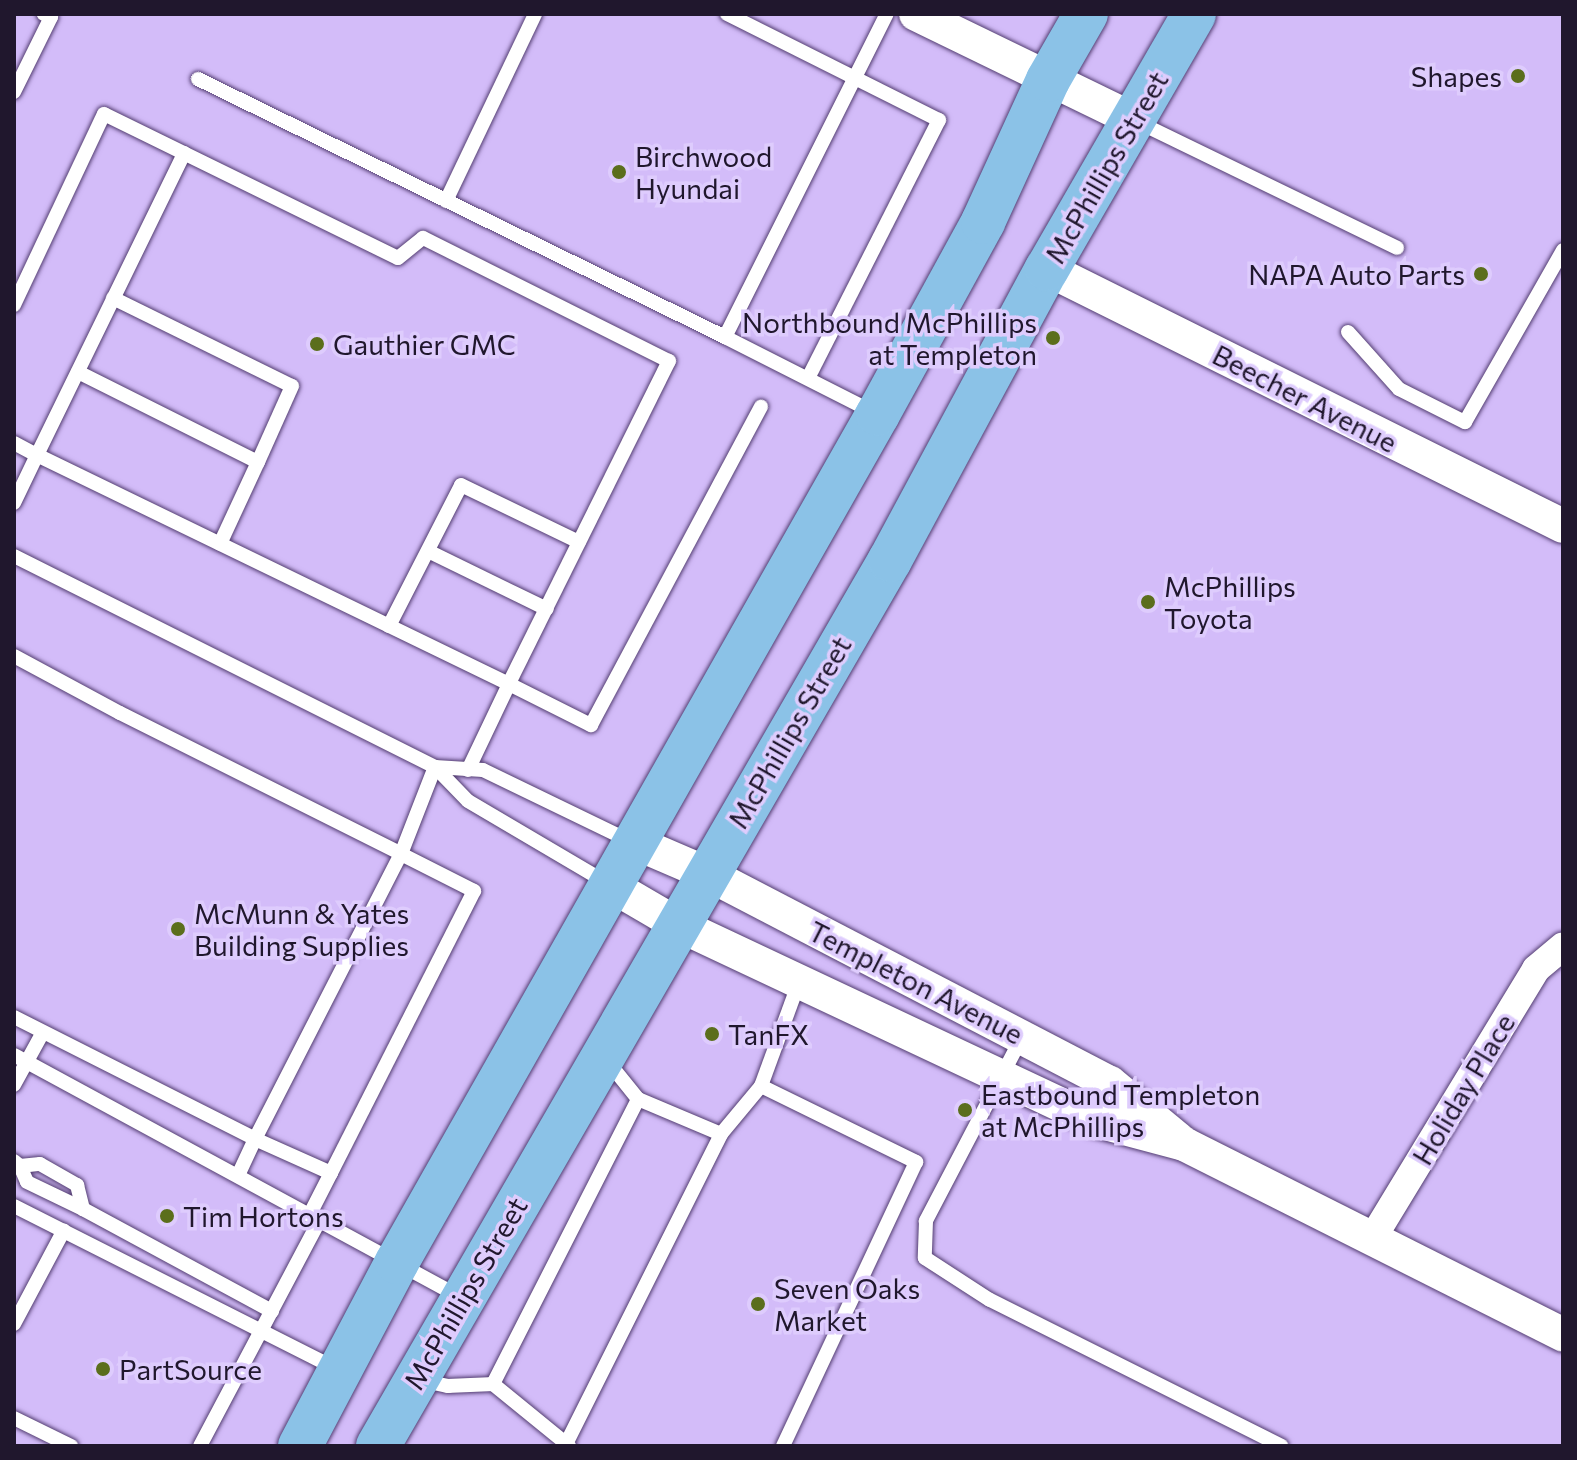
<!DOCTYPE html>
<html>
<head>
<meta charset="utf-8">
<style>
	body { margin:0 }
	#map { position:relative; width:1577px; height:1460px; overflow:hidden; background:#d3bcf9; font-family:Commissioner,sans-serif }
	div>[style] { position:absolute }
	.roads { filter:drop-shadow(0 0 2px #533d71) drop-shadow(0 0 2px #533d71) }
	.service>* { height:14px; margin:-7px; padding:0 7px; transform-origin:7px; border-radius:7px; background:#fff }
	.minor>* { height:28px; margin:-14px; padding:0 14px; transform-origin:14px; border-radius:14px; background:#fff }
	.tertiary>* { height:34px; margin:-17px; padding:0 17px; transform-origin:17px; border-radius:17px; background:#fff }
	.primary>* { height:44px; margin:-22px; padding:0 22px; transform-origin:22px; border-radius:22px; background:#8bc2e7 }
	.dots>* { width:22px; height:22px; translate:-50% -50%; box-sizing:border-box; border:4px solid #deccfd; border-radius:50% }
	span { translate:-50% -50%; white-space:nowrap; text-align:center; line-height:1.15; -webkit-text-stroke:7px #deccfd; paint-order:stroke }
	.poi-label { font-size:28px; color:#20172d }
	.right { translate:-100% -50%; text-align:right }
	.left { translate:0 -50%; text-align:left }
	.street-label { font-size:28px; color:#20172d }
	.frame { position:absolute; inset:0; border:16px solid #20172d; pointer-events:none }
</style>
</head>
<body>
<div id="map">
	<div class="roads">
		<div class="service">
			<div style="left:727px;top:14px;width:237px;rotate:26.6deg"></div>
			<div style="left:939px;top:120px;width:289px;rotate:116.9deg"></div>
			<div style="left:198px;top:79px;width:587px;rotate:26.08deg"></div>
			<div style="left:14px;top:92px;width:84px;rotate:-63.7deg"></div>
			<div style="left:51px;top:17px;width:8px;rotate:-157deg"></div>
			<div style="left:1138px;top:122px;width:288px;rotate:25.9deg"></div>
			<div style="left:446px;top:201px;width:207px;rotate:-64.5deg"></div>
			<div style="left:113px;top:298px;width:199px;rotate:26.2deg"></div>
			<div style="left:292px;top:386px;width:83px;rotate:114.1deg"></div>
			<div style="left:14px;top:305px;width:211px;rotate:-64.8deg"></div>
			<div style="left:104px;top:114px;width:327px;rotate:26.1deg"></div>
			<div style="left:398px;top:258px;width:32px;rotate:-39deg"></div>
			<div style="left:423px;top:238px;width:275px;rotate:26.6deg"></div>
			<div style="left:669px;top:361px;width:360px;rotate:116.4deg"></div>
			<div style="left:509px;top:684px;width:525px;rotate:-154.12deg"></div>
			<div style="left:37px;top:455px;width:53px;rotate:115.6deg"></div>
			<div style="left:1348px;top:332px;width:76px;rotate:48.2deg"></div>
			<div style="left:1399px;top:389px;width:74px;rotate:26.6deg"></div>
			<div style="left:1465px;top:422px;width:198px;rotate:-60.3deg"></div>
			<div style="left:78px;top:372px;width:201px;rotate:26.6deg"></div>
			<div style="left:258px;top:462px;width:90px;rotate:114.9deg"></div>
			<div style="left:873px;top:412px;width:166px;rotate:-153.1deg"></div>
			<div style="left:725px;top:337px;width:361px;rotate:-63.4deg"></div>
			<div style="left:14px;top:443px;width:26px;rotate:28deg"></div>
			<div style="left:37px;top:455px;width:336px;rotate:-64deg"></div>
			<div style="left:428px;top:551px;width:132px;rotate:26deg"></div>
			<div style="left:14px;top:556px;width:471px;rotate:26.6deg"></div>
			<div style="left:435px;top:767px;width:47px;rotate:45.9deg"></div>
			<div style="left:468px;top:801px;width:161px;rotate:30.5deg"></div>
			<div style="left:389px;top:626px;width:158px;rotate:-62.9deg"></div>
			<div style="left:461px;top:485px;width:131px;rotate:25.8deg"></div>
			<div style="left:14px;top:656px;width:120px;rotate:28.3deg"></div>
			<div style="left:120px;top:713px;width:314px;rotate:26.6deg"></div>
			<div style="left:401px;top:854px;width:82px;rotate:26.9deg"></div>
			<div style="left:474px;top:891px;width:316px;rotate:116.9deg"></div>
			<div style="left:331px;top:1173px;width:83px;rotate:-155.9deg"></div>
			<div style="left:255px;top:1139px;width:320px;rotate:-62.9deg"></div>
			<div style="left:401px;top:854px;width:93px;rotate:-68.7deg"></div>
			<div style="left:435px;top:767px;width:48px;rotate:3.6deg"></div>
			<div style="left:483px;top:770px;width:163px;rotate:25.8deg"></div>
			<div style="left:468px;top:770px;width:95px;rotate:-64.5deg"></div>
			<div style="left:509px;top:684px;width:92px;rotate:26.6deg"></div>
			<div style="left:591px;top:725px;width:361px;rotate:-61.9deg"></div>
			<div style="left:14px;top:1017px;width:270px;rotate:26.8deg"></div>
			<div style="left:255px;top:1139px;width:40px;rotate:115deg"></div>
			<div style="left:1022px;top:1037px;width:208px;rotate:117.6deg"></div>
			<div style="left:926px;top:1221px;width:37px;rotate:92deg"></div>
			<div style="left:925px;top:1258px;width:77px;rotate:32.9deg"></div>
			<div style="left:990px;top:1300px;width:326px;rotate:26.6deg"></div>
			<div style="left:14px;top:1055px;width:507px;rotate:28.48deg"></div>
			<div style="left:14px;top:1085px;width:60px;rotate:-61.3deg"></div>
			<div style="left:761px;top:1086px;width:111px;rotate:-69.9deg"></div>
			<div style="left:638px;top:1099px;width:90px;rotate:22.9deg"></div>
			<div style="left:721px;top:1134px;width:62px;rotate:-50.2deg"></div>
			<div style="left:761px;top:1086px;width:173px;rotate:26.1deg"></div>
			<div style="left:916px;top:1162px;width:314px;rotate:115.1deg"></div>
			<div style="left:14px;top:1161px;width:8px;rotate:40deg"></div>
			<div style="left:20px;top:1166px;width:20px;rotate:-6deg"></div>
			<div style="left:40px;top:1164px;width:43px;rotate:29.6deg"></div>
			<div style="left:77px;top:1185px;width:25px;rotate:76deg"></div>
			<div style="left:83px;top:1209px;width:215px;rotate:28.4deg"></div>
			<div style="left:20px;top:1166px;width:17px;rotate:66deg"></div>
			<div style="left:27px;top:1182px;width:62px;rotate:25.7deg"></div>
			<div style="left:14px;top:1206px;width:361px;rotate:26.8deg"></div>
			<div style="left:310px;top:1214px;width:46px;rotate:-62.9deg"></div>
			<div style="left:14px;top:1324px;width:106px;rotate:-62deg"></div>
			<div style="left:420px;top:1380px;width:29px;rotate:12deg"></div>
			<div style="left:448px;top:1386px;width:45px;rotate:-2.5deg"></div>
			<div style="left:493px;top:1384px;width:320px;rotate:-63deg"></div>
			<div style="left:638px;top:1099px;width:46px;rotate:-128.9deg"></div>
			<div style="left:493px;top:1384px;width:98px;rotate:39.2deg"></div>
			<div style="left:14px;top:1418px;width:64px;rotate:26.2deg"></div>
			<div style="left:566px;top:1444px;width:347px;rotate:-63.4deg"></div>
			<div style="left:200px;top:1446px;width:257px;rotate:-62.1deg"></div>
		</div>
		<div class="minor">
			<div style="left:1372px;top:1239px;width:316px;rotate:-58.7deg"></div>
			<div style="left:1536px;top:969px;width:35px;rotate:-40deg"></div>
		</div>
		<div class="tertiary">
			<div style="left:916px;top:14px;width:242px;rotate:25.9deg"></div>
			<div style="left:1047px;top:269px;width:576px;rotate:26.48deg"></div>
			<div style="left:634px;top:842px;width:78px;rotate:23.3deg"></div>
			<div style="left:706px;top:873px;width:455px;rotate:27.5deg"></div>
			<div style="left:1110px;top:1083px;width:88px;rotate:39.5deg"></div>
			<div style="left:612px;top:886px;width:75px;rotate:30.3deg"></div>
			<div style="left:677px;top:924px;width:461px;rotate:25.2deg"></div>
			<div style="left:1094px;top:1120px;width:93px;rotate:14.9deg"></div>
			<div style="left:1184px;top:1144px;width:424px;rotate:26.7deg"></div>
		</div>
		<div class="primary">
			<div style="left:300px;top:1446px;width:208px;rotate:-62.2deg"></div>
			<div style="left:397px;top:1262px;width:975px;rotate:-60.44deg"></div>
			<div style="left:878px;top:414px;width:219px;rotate:-61.3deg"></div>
			<div style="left:983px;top:222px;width:156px;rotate:-65.4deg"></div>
			<div style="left:1048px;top:80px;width:76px;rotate:-60.1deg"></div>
			<div style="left:378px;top:1446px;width:1023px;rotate:-59.98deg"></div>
			<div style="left:890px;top:560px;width:331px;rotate:-61.7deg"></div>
			<div style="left:1047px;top:269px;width:294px;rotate:-60deg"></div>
		</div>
	</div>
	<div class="dots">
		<div style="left:1518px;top:76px;background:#5b6e1c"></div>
		<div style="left:619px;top:172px;background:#5b6e1c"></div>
		<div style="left:1481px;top:274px;background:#5b6e1c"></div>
		<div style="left:1053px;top:338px;background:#5b6e1c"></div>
		<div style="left:317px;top:344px;background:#5b6e1c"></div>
		<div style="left:1148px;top:602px;background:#5b6e1c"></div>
		<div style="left:178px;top:929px;background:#5b6e1c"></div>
		<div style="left:712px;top:1034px;background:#5b6e1c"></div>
		<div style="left:965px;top:1110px;background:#5b6e1c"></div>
		<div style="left:167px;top:1216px;background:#5b6e1c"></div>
		<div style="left:758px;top:1304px;background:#5b6e1c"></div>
		<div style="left:103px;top:1369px;background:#5b6e1c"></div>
	</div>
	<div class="poi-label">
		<span class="right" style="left:1502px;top:76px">Shapes</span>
		<span class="left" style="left:635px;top:172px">Birchwood<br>Hyundai</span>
		<span class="right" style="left:1465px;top:274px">NAPA Auto Parts</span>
		<span class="right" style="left:1037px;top:338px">Northbound McPhillips<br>at Templeton</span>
		<span class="left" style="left:333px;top:344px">Gauthier GMC</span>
		<span class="left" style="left:1164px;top:602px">McPhillips<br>Toyota</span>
		<span class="left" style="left:194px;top:929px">McMunn &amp; Yates<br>Building Supplies</span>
		<span class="left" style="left:728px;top:1034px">TanFX</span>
		<span class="left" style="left:981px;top:1110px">Eastbound Templeton<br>at McPhillips</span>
		<span class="left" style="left:183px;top:1216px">Tim Hortons</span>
		<span class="left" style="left:774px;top:1304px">Seven Oaks<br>Market</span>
		<span class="left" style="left:119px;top:1369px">PartSource</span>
	</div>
	<div class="street-label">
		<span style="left:1106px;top:167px;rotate:-60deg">McPhillips Street</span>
		<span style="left:1305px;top:398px;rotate:27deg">Beecher Avenue</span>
		<span style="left:789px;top:732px;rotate:-60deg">McPhillips Street</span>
		<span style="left:916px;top:982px;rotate:27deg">Templeton Avenue</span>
		<span style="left:1463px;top:1089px;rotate:-59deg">Holiday Place</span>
		<span style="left:465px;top:1293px;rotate:-60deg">McPhillips Street</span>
	</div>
	<div class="frame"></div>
</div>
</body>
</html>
